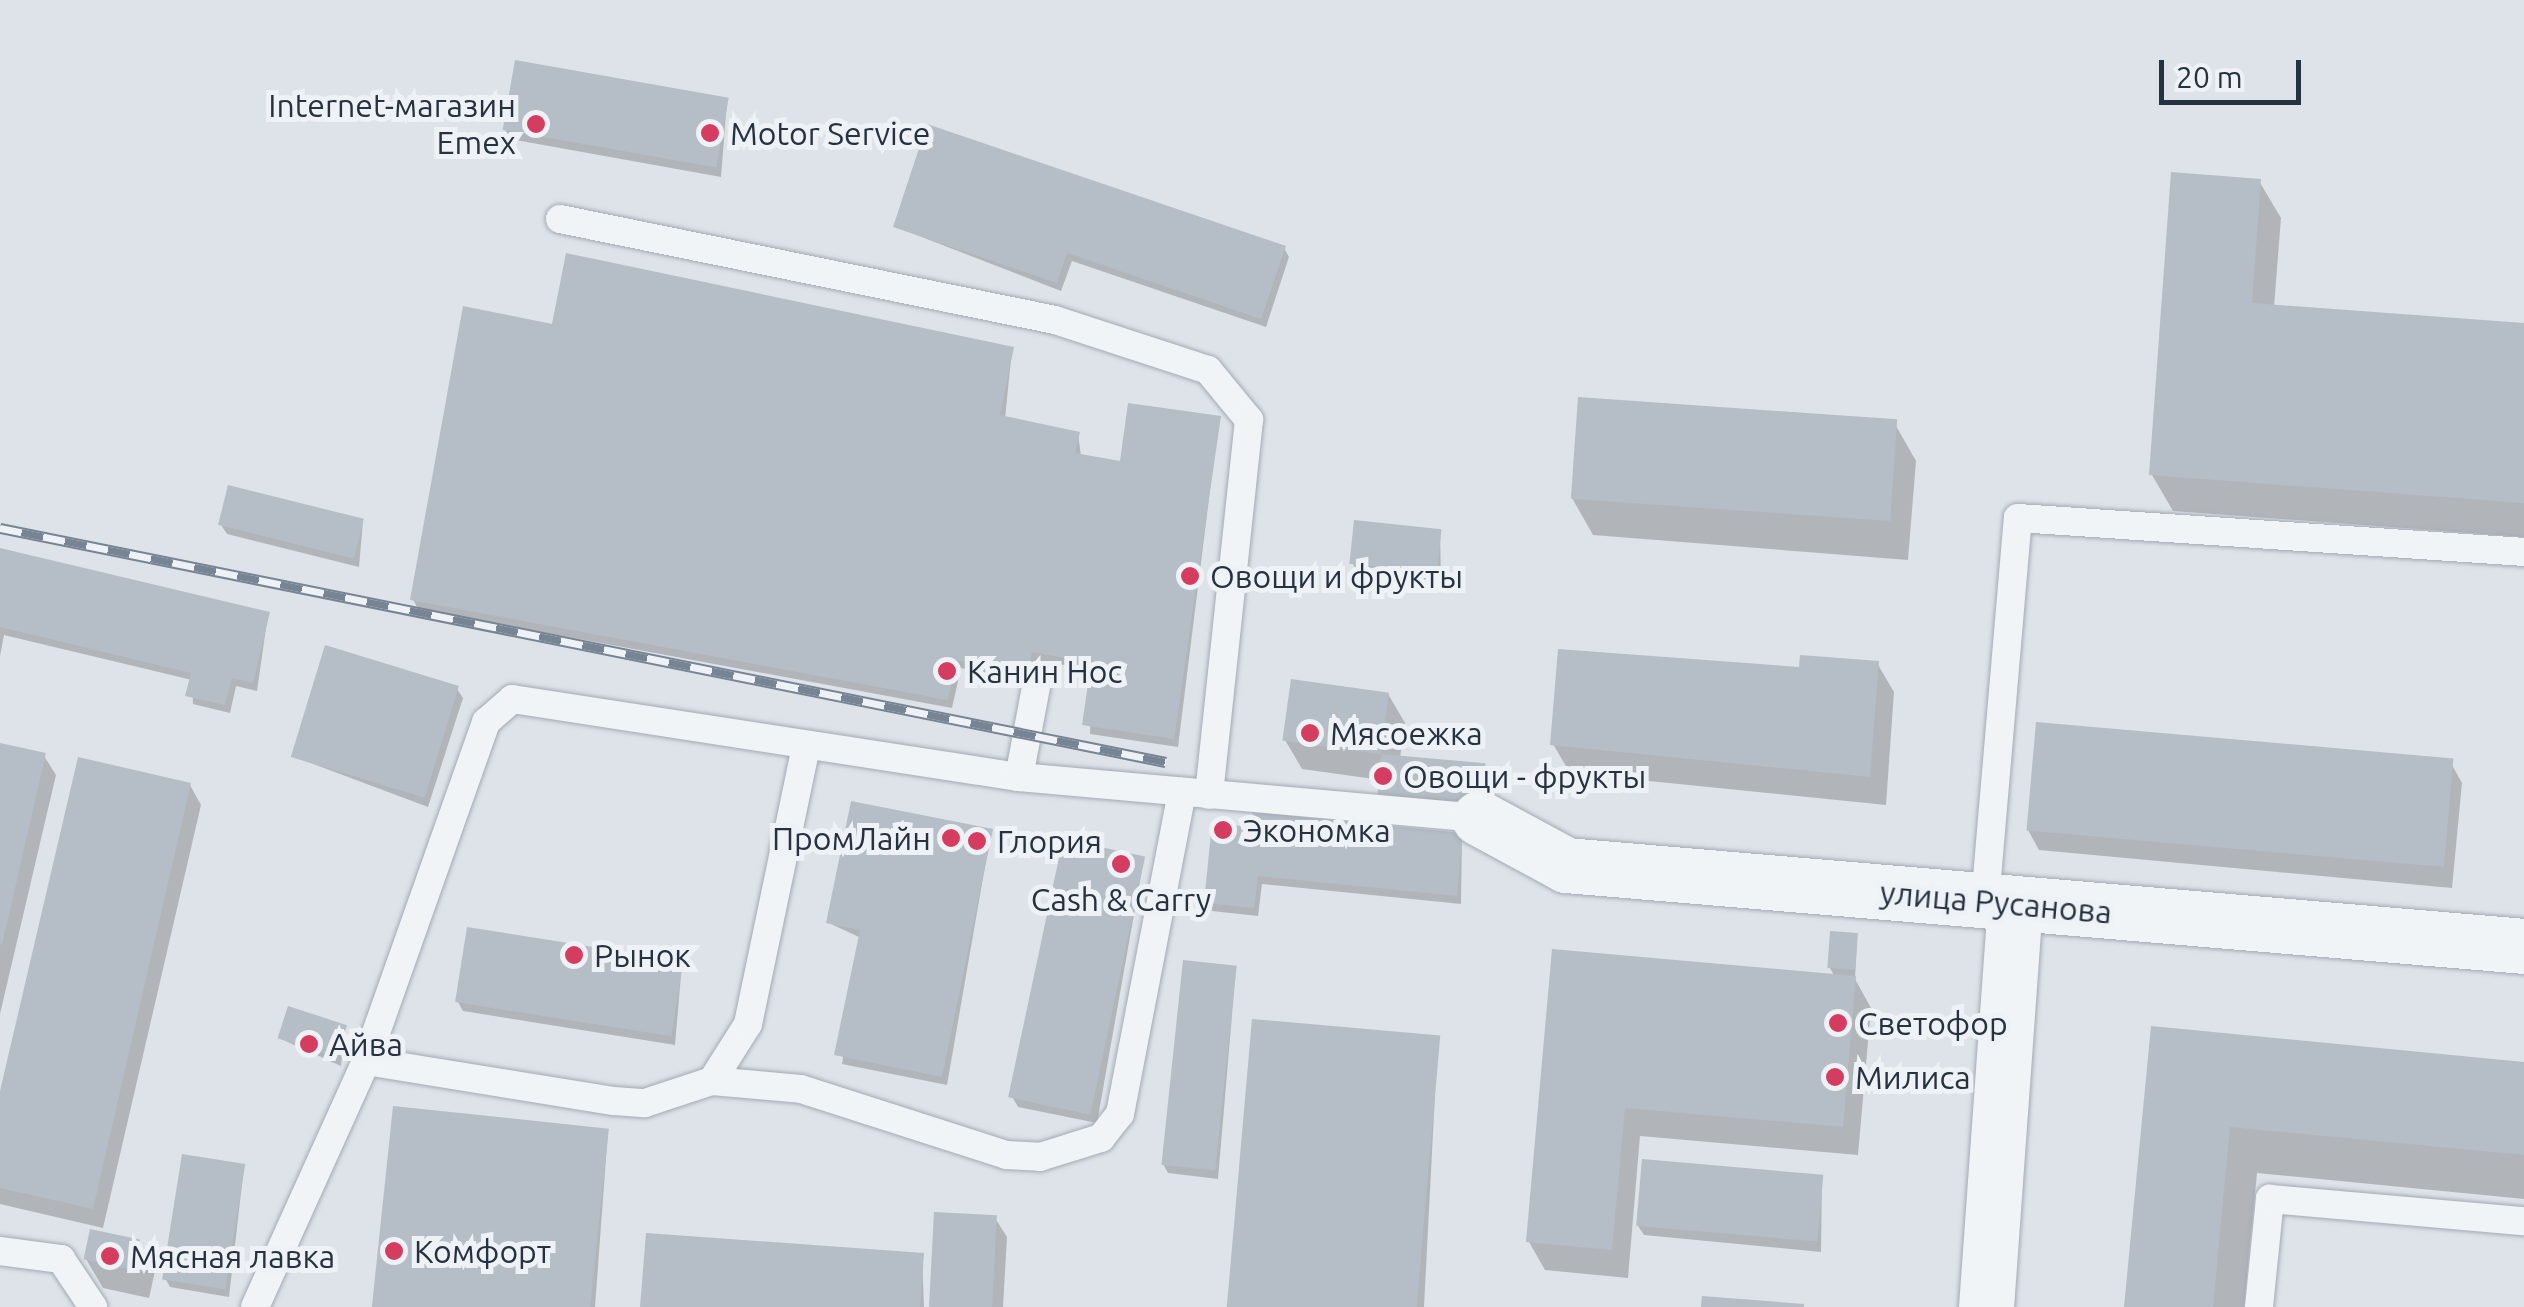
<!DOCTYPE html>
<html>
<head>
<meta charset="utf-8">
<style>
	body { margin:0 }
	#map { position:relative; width:2524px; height:1307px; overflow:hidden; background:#dee3e9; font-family:Ubuntu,sans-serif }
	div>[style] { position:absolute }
	.shadow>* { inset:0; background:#0003 }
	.building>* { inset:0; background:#b5bdc6; transform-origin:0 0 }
	.roads { filter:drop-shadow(0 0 2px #a3aab3) drop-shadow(0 0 2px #a3aab3) }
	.lane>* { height:28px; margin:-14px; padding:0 14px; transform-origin:14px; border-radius:14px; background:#f1f4f7 }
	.street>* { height:55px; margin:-27.5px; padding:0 27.5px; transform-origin:27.5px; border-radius:27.5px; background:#f1f4f7 }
	.rail>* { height:11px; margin-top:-5.5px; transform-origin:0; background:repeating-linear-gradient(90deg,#eef2f6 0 22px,#778493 0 44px); box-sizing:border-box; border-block:2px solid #778493 }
	.dots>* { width:28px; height:28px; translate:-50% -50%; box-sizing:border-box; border:5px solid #eef2f6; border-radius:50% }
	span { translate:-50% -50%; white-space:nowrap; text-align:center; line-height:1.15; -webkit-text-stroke:10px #eef2f6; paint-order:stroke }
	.poi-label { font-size:32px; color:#273240 }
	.right { translate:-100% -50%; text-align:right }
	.left { translate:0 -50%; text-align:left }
	.street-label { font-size:32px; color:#273240 }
	.scale { position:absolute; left:2159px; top:60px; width:142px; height:45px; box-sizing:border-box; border:5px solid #273240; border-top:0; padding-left:12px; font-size:30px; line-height:35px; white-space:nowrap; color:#273240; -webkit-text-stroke:8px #eef2f6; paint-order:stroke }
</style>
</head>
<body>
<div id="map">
	<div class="shadow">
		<div style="clip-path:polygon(727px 101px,721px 177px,510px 139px,505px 129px)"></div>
		<div style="clip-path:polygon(2259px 181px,2281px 218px,2274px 307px,2524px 326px,2524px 537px,2173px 511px,2152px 475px)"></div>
		<div style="clip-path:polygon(896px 227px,1284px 248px,1289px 257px,1266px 327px,1072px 261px,1061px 291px)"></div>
		<div style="clip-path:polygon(554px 327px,1012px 349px,1005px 419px,1078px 434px,1081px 456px,1122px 464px,1219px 418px,1178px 747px,1090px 734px,1092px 670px,1036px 660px,1032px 683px,961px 668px,952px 708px,418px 609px,413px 599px)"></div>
		<div style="clip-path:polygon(1895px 424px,1916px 461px,1908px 560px,1593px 535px,1572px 498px)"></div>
		<div style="clip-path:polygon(363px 521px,359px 567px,227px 534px,221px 525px)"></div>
		<div style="clip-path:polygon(1440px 531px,1441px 581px,1358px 573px,1353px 564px)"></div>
		<div style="clip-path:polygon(0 550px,268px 614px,257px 691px,236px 686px,230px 713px,193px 704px,192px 680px,4px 635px,0 656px)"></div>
		<div style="clip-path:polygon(1877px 663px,1894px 692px,1886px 805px,1570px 773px,1553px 744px,1801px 669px)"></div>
		<div style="clip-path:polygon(457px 689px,463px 698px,428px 807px,292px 756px)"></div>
		<div style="clip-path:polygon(1388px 694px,1405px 723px,1400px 758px,1485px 765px,1486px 818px,1381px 780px,1302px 769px,1285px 740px)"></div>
		<div style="clip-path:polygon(0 745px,44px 756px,56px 775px,0 1014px)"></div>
		<div style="clip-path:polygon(2451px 763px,2462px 783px,2452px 888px,2039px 850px,2028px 830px)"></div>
		<div style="clip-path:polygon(190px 785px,201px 805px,103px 1228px,0 1204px,0 1102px)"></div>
		<div style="clip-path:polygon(1214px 826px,1462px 835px,1461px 904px,1262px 884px,1258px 916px,1212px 911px)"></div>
		<div style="clip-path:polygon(991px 832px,947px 1085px,842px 1064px,861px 938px,829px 923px)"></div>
		<div style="clip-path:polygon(1144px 858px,1097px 1123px,1018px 1107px,1013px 1098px)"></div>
		<div style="clip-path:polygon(1857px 936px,1855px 979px,1871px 1008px,1858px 1155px,1640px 1136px,1628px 1278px,1545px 1270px,1529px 1242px,1554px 952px,1835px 977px,1830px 968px)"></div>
		<div style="clip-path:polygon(682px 963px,675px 1045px,463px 1011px,458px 1002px)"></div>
		<div style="clip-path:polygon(1236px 968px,1218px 1179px,1168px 1173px,1163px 1164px)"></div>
		<div style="clip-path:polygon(345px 1027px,341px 1066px,281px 1039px)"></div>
		<div style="clip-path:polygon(2154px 1029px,2524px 1065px,2524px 1199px,2257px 1173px,2244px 1307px,2127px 1307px)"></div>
		<div style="clip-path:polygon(1438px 1036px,1424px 1307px,1233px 1307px)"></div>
		<div style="clip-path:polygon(608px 1131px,595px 1307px,374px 1307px)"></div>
		<div style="clip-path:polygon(244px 1167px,229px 1297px,170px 1287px,165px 1278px)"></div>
		<div style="clip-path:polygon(1822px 1179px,1821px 1252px,1644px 1235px,1638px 1226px)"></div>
		<div style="clip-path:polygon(995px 1218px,1007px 1237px,1003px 1307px,931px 1307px)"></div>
		<div style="clip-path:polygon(138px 1242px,155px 1271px,149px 1298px,103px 1288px,86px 1259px)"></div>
		<div style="clip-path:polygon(922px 1256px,924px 1307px,642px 1307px)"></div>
	</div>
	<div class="building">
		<div style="left:515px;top:60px;width:217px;height:71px;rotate:10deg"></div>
		<div style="clip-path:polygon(927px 124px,1286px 246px,1261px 319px,1067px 253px,1057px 283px,893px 227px)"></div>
		<div style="clip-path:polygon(2171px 172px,2261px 179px,2252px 303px,2524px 323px,2524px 503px,2149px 475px)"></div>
		<div style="clip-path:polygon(566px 253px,1014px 347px,1000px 415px,1080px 432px,1075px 453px,1120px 461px,1128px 403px,1221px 416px,1174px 739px,1082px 725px,1091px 663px,1032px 652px,1027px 675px,956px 660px,948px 700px,410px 600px,463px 306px,552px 324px)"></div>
		<div style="left:1578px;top:397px;width:320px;height:102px;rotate:4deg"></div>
		<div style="left:228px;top:485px;width:140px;height:41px;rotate:14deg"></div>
		<div style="left:1354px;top:520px;width:88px;height:44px;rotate:6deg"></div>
		<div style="clip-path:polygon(0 548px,270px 612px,253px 683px,232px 678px,225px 705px,185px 696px,191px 673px,0 627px)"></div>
		<div style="left:325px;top:645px;width:140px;height:117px;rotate:17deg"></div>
		<div style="clip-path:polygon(1558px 649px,1799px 667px,1800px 655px,1879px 661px,1870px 777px,1550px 745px)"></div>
		<div style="left:1291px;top:679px;width:99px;height:62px;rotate:8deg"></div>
		<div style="left:2036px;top:722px;width:419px;height:109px;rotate:5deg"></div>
		<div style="clip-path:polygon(0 743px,46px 753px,2px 945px,0 944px)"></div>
		<div style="left:1381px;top:754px;width:105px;height:47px;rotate:5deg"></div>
		<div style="clip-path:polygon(78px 757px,191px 783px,93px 1209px,0 1188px,0 1091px)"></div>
		<div style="clip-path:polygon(851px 801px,993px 829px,942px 1077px,834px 1055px,860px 930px,826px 923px)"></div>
		<div style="clip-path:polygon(1253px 812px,1463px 833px,1457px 896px,1258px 876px,1254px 908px,1204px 903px,1212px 823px,1251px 827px)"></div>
		<div style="left:1063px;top:839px;width:84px;height:264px;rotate:12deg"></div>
		<div style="left:467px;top:927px;width:219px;height:76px;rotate:9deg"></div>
		<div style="left:1830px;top:931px;width:28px;height:37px;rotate:4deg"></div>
		<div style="clip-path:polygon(1552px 949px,1856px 976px,1843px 1127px,1625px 1108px,1612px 1250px,1526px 1242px)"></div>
		<div style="left:1183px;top:960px;width:54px;height:206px;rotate:6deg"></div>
		<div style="left:288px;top:1006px;width:62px;height:34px;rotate:18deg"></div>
		<div style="left:1252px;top:1019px;width:189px;height:289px;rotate:5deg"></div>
		<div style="clip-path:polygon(2151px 1026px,2524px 1062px,2524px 1155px,2230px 1127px,2213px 1307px,2124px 1307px)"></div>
		<div style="left:393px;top:1106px;width:217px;height:202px;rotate:6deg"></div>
		<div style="left:182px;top:1154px;width:64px;height:127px;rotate:9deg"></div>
		<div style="left:1642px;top:1159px;width:182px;height:67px;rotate:5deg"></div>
		<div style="left:934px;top:1212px;width:63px;height:95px;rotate:3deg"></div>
		<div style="left:90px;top:1229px;width:51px;height:31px;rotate:12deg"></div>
		<div style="clip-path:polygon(646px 1233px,924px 1253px,920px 1307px,640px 1307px)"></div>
		<div style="clip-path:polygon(1702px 1296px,1804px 1304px,1804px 1307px,1701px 1307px)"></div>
	</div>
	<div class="roads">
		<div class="lane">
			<div style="left:560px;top:219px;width:505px;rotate:11.53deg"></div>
			<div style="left:1055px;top:320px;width:161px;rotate:18.1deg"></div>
			<div style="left:1208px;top:370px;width:65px;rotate:50.6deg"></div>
			<div style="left:1249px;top:420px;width:377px;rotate:96.1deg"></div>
			<div style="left:1019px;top:777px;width:92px;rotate:-79.3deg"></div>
			<div style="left:1985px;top:901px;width:384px;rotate:-85.1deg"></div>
			<div style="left:2018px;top:518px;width:507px;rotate:3.84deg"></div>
			<div style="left:366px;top:1061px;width:251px;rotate:9.2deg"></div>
			<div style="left:614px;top:1101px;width:31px;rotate:4deg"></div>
			<div style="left:645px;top:1103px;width:71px;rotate:-18.2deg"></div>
			<div style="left:712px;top:1081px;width:67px;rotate:-57.7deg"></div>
			<div style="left:748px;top:1024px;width:283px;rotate:-78.2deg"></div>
			<div style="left:712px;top:1081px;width:89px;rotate:5.1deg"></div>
			<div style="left:801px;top:1089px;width:215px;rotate:17.8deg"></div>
			<div style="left:1006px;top:1155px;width:34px;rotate:3deg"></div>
			<div style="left:1040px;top:1157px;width:64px;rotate:-17.3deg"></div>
			<div style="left:1101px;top:1138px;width:31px;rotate:-52deg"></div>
			<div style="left:1120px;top:1114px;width:328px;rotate:-79.1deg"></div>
			<div style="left:0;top:1251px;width:62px;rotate:7.5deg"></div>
			<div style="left:61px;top:1259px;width:58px;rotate:56.3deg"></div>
			<div style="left:255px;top:1307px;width:270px;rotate:-65.7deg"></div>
			<div style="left:366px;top:1061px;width:360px;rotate:-70.5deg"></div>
			<div style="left:486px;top:722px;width:35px;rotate:-41deg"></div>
			<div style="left:512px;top:699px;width:513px;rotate:8.75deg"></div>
			<div style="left:1019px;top:777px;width:462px;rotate:5.1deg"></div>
			<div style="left:2259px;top:1307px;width:109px;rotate:-84.2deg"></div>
			<div style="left:2270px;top:1199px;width:255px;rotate:5deg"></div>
		</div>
		<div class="street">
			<div style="left:1479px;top:818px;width:99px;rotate:28.4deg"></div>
			<div style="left:1566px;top:865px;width:961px;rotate:4.83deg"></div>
			<div style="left:1986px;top:1307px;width:404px;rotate:-85.9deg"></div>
		</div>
	</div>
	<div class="rail">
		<div style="left:0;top:528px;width:1189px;rotate:11.35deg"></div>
	</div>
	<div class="dots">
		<div style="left:536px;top:124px;background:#d43d5f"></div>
		<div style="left:710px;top:133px;background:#d43d5f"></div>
		<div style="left:1190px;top:576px;background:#d43d5f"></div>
		<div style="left:947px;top:671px;background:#d43d5f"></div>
		<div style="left:1310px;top:733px;background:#d43d5f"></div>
		<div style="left:1383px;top:776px;background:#d43d5f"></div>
		<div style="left:1223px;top:830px;background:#d43d5f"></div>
		<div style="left:951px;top:838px;background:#d43d5f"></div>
		<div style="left:977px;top:841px;background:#d43d5f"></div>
		<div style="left:1121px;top:864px;background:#d43d5f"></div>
		<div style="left:574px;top:955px;background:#d43d5f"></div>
		<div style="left:1838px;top:1023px;background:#d43d5f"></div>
		<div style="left:309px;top:1044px;background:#d43d5f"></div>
		<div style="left:1835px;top:1077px;background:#d43d5f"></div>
		<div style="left:394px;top:1251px;background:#d43d5f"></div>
		<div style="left:110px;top:1256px;background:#d43d5f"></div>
	</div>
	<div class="poi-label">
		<span class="right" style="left:516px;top:124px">Internet-магазин<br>Emex</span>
		<span class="left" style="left:730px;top:133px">Motor Service</span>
		<span class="left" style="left:1210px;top:576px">Овощи и фрукты</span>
		<span class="left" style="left:967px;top:671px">Канин Нос</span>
		<span class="left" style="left:1330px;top:733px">Мясоежка</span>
		<span class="left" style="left:1403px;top:776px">Овощи - фрукты</span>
		<span class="left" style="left:1243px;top:830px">Экономка</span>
		<span class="right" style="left:931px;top:838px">ПромЛайн</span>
		<span class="left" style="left:997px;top:841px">Глория</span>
		<span style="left:1121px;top:899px">Cash &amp; Carry</span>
		<span class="left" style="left:594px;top:955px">Рынок</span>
		<span class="left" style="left:1858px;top:1023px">Светофор</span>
		<span class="left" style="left:329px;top:1044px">Айва</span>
		<span class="left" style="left:1855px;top:1077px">Милиса</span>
		<span class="left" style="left:414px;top:1251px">Комфорт</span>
		<span class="left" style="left:130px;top:1256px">Мясная лавка</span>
	</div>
	<div class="street-label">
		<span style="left:1996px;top:902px;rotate:5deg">улица Русанова</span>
	</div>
	<div class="scale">20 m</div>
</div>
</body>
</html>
